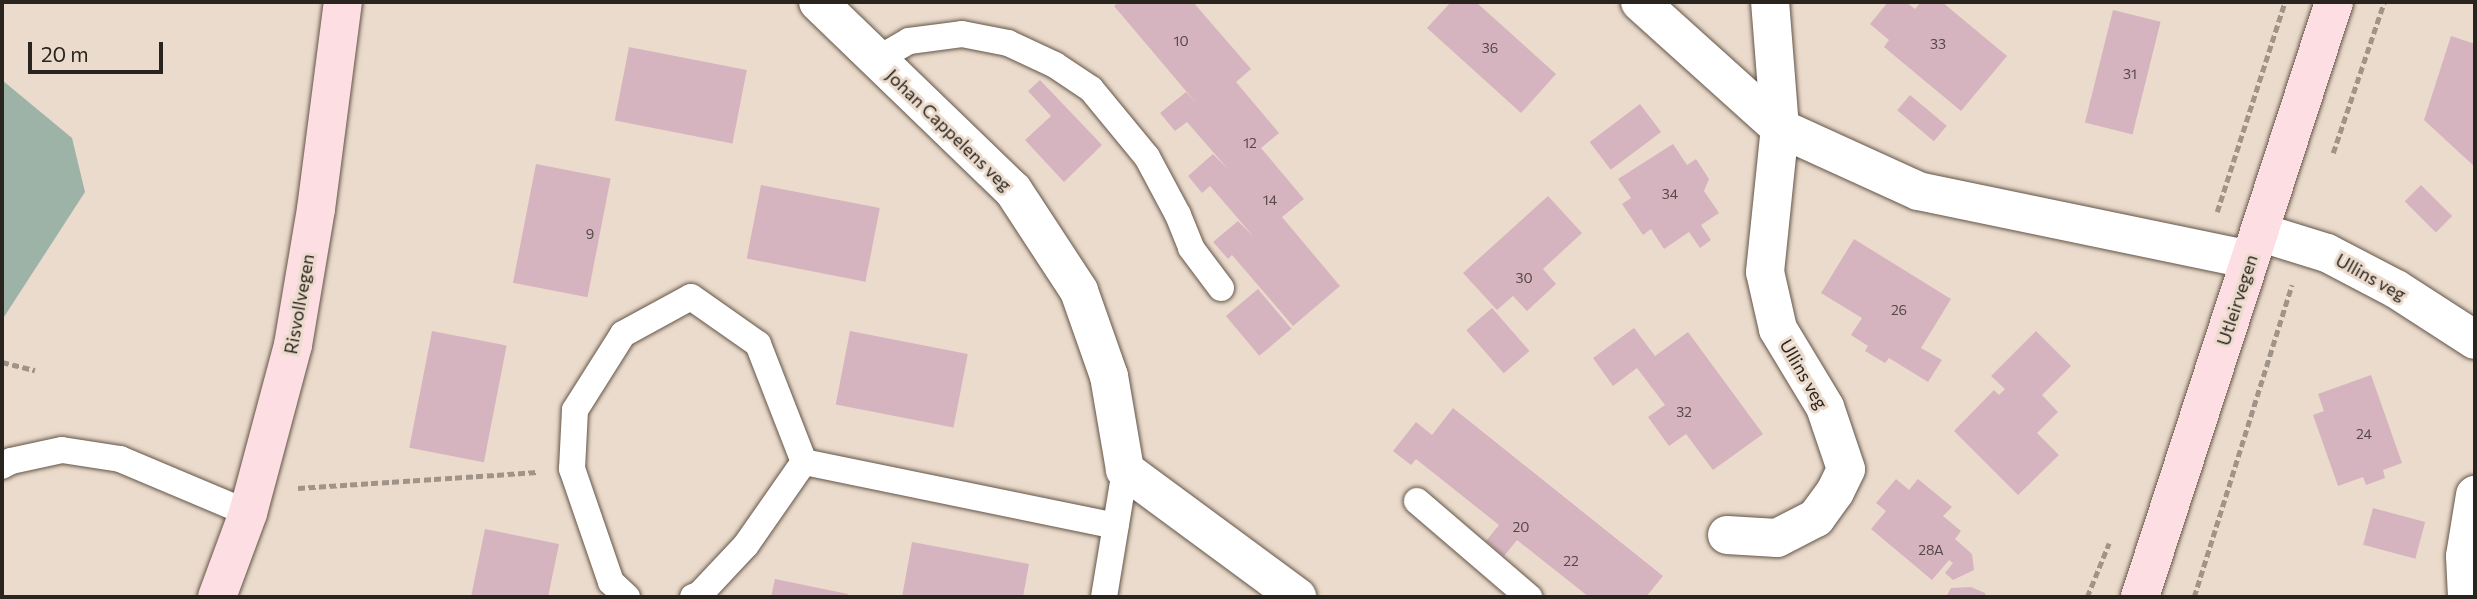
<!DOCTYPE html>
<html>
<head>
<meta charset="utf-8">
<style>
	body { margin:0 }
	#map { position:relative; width:2477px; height:599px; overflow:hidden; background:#ebdbcc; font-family:Commissioner,sans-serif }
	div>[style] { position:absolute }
	.green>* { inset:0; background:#9eb3a8 }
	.building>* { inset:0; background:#d6b4bf; transform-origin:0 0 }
	.path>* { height:4.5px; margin-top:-2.25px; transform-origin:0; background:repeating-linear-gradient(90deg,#a09489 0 7px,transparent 0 10.5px) }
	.roads { filter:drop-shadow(0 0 2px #635548) drop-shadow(0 0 2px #635548) }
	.lane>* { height:26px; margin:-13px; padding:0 13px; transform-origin:13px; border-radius:13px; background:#fff }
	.street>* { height:38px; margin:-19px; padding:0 19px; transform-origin:19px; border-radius:19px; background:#fff }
	.secondary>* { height:38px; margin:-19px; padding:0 19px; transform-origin:19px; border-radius:19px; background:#fcdee3 }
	span { translate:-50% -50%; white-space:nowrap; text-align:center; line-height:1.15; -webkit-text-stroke:6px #ebdbcc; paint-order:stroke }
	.number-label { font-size:14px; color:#554846 }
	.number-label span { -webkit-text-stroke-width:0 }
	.street-label { font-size:18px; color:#2a241e }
	.frame { position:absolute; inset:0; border:4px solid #2a241e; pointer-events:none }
	.scale { position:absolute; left:28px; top:42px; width:135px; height:32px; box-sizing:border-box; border:4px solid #2a241e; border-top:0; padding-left:9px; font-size:21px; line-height:24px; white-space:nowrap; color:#2a241e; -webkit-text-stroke:5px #ebdbcc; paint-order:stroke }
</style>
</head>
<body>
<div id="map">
	<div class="green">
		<div style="clip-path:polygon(2px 80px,72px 138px,85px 192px,2px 320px)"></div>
	</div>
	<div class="building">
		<div style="clip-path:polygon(1119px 2px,1193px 2px,1251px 69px,1236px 82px,1279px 133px,1261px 148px,1304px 199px,1282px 217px,1340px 286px,1293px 326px,1232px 255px,1228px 259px,1213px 242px,1238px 221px,1253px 236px,1210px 186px,1202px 193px,1188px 176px,1213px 154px,1228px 169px,1187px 122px,1175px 131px,1160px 113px,1186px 92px,1197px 104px,1114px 6px)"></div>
		<div style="clip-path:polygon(1451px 2px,1476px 2px,1556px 74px,1521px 113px,1427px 28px)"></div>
		<div style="clip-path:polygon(1888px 2px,1906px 2px,1915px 9px,1921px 2px,1942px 2px,2007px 56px,1961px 111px,1884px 47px,1889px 40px,1870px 24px)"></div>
		<div style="left:2113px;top:10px;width:49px;height:116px;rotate:14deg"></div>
		<div style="clip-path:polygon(2451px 36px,2475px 44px,2475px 167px,2424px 120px)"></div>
		<div style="left:629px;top:47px;width:120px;height:75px;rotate:11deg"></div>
		<div style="clip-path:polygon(1040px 80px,1102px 145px,1064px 182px,1025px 140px,1051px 116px,1028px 91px)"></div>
		<div style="left:1910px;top:95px;width:48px;height:20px;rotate:40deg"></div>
		<div style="left:1640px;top:104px;width:35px;height:63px;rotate:53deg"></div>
		<div style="clip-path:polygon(1673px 144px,1687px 165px,1696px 159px,1709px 179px,1704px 191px,1719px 213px,1701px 225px,1711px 240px,1700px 248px,1689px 232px,1664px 249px,1651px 229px,1643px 235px,1622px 204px,1631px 198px,1618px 179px)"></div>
		<div style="left:536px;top:164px;width:76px;height:121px;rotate:11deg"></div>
		<div style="left:761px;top:185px;width:121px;height:75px;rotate:11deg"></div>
		<div style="left:2421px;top:185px;width:44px;height:23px;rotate:45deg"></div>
		<div style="clip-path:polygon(1548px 196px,1582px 233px,1543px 269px,1556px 284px,1527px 311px,1513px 296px,1497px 310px,1463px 273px)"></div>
		<div style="clip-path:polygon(1854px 239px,1951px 299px,1921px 348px,1942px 360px,1928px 382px,1889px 358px,1885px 363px,1865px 351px,1868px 346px,1851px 335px,1862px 318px,1821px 293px)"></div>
		<div style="left:1258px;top:289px;width:52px;height:42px;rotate:50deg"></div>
		<div style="left:1492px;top:308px;width:57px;height:34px;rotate:49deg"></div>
		<div style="clip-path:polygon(1634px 328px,1655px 356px,1688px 332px,1763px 434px,1713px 470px,1686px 434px,1669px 446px,1648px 417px,1665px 405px,1637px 368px,1613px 386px,1593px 358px)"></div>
		<div style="left:432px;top:331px;width:76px;height:119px;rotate:11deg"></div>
		<div style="left:850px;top:331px;width:120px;height:75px;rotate:11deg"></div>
		<div style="clip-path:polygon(2036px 331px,2071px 366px,2042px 395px,2058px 412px,2037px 433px,2059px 455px,2018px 495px,1954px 431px,1994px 390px,1999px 395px,2005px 389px,1991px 376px)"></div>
		<div style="clip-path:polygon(2371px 375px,2402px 463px,2383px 470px,2385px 478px,2366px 485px,2363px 477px,2338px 486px,2313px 415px,2324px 411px,2318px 394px)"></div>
		<div style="clip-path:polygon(1453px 408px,1663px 576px,1646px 597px,1589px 597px,1517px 540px,1504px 556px,1486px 541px,1499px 525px,1416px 459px,1411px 465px,1393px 451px,1416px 422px,1432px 435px)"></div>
		<div style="clip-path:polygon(1896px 479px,1909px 490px,1918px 479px,1952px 507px,1943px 516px,1961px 531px,1955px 539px,1972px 554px,1974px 570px,1953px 580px,1945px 573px,1953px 563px,1949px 560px,1932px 580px,1871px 529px,1886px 511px,1876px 503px)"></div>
		<div style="left:2373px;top:508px;width:54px;height:38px;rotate:15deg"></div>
		<div style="clip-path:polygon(485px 529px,559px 544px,548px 597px,471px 597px)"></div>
		<div style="clip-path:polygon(912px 542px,1029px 564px,1023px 597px,902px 597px)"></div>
		<div style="clip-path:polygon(775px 579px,848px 594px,848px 597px,771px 597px)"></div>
		<div style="clip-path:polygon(1971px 587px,1985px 593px,1986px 597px,1946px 597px,1951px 588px)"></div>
	</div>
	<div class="path">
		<div style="left:2333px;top:153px;width:159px;rotate:-71.3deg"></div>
		<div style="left:2217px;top:212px;width:221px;rotate:-72.1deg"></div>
		<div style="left:2px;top:362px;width:34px;rotate:14deg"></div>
		<div style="left:298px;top:488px;width:240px;rotate:-3.8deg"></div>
		<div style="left:2087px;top:597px;width:58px;rotate:-67.8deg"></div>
		<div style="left:2194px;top:597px;width:327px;rotate:-72.6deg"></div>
	</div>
	<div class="roads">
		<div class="lane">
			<div style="left:876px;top:60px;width:38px;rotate:-30deg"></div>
			<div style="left:909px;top:41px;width:53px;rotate:-7.5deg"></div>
			<div style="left:962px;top:34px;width:47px;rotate:11.1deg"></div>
			<div style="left:1008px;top:43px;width:52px;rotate:25.1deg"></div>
			<div style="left:1055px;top:65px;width:43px;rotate:33.7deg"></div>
			<div style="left:1091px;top:89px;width:88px;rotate:50.5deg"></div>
			<div style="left:1147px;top:157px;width:66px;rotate:61.9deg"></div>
			<div style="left:1178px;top:215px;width:35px;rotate:68deg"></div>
			<div style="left:1191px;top:248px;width:50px;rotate:53.1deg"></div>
			<div style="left:804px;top:462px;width:318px;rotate:11.6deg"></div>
			<div style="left:2px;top:466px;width:10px;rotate:-29deg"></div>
			<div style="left:11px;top:461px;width:52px;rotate:-12.2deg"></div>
			<div style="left:62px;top:450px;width:59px;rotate:8.8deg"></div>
			<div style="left:120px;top:459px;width:139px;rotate:22.9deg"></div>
			<div style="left:1417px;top:501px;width:148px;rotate:40.6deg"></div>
			<div style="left:627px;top:597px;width:22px;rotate:-137deg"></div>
			<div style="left:611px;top:582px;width:120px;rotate:-109deg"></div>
			<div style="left:572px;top:469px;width:59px;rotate:-87.1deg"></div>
			<div style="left:575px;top:410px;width:90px;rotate:-57.7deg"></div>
			<div style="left:623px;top:334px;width:77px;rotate:-28.6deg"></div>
			<div style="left:691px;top:297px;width:82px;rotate:35deg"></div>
			<div style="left:758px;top:344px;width:127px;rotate:68.7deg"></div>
			<div style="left:693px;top:597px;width:8px;rotate:-23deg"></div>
			<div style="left:700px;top:594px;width:67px;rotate:-46.8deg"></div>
			<div style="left:746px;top:545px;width:101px;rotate:-55.1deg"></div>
			<div style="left:1104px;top:597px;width:129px;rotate:-80.6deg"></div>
		</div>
		<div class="street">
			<div style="left:818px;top:2px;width:271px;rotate:44deg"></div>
			<div style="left:1013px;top:190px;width:121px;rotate:56.8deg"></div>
			<div style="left:1079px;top:291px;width:90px;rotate:70.6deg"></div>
			<div style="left:1109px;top:376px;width:95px;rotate:80.3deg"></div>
			<div style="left:1125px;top:470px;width:214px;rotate:36.4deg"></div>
			<div style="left:1640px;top:2px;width:188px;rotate:42deg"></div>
			<div style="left:1780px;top:128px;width:152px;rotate:24.5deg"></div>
			<div style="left:1918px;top:191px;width:339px;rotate:11.7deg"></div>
			<div style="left:2259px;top:232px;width:71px;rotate:17.2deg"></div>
			<div style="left:2327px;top:253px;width:78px;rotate:27.6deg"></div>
			<div style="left:2396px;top:289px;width:94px;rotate:32.8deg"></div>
			<div style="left:1727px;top:535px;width:50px;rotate:3.4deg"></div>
			<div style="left:1777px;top:538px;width:44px;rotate:-27.1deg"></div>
			<div style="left:1816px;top:518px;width:32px;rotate:-54deg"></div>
			<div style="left:1835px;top:492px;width:25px;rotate:-64deg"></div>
			<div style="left:1846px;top:469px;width:65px;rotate:-108.7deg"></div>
			<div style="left:1825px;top:407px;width:91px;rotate:-121.1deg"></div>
			<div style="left:1778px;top:329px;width:58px;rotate:-102.8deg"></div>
			<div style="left:1765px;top:272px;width:145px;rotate:-84.1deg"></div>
			<div style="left:1780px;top:128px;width:126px;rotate:-94.5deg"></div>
			<div style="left:2467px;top:597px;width:41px;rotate:-92.8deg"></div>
			<div style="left:2465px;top:556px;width:62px;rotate:-80.7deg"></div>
		</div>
		<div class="secondary">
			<div style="left:217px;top:597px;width:90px;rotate:-69.7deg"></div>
			<div style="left:248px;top:513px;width:174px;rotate:-75deg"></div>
			<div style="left:293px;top:345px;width:138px;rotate:-80.4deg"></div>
			<div style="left:316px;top:209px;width:209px;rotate:-82.6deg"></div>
			<div style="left:2140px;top:597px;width:626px;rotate:-71.94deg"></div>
		</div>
	</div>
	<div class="number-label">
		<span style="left:1181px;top:41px">10</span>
		<span style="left:1938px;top:44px">33</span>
		<span style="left:1490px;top:48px">36</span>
		<span style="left:2130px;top:74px">31</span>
		<span style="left:1250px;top:143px">12</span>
		<span style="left:1670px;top:194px">34</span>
		<span style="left:1270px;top:200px">14</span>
		<span style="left:590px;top:234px">9</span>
		<span style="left:1524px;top:278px">30</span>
		<span style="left:1899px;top:310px">26</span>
		<span style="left:1684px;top:412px">32</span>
		<span style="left:2364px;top:434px">24</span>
		<span style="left:1521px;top:527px">20</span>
		<span style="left:1931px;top:550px">28A</span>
		<span style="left:1571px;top:561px">22</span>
	</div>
	<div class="street-label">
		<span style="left:949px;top:130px;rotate:44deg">Johan Cappelens veg</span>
		<span style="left:2371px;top:277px;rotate:29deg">Ullins veg</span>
		<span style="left:2237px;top:300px;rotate:-72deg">Utleirvegen</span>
		<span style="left:299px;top:304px;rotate:-80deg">Risvollvegen</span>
		<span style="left:1804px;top:374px;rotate:60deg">Ullins veg</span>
	</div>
	<div class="frame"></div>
	<div class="scale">20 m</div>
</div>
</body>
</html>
